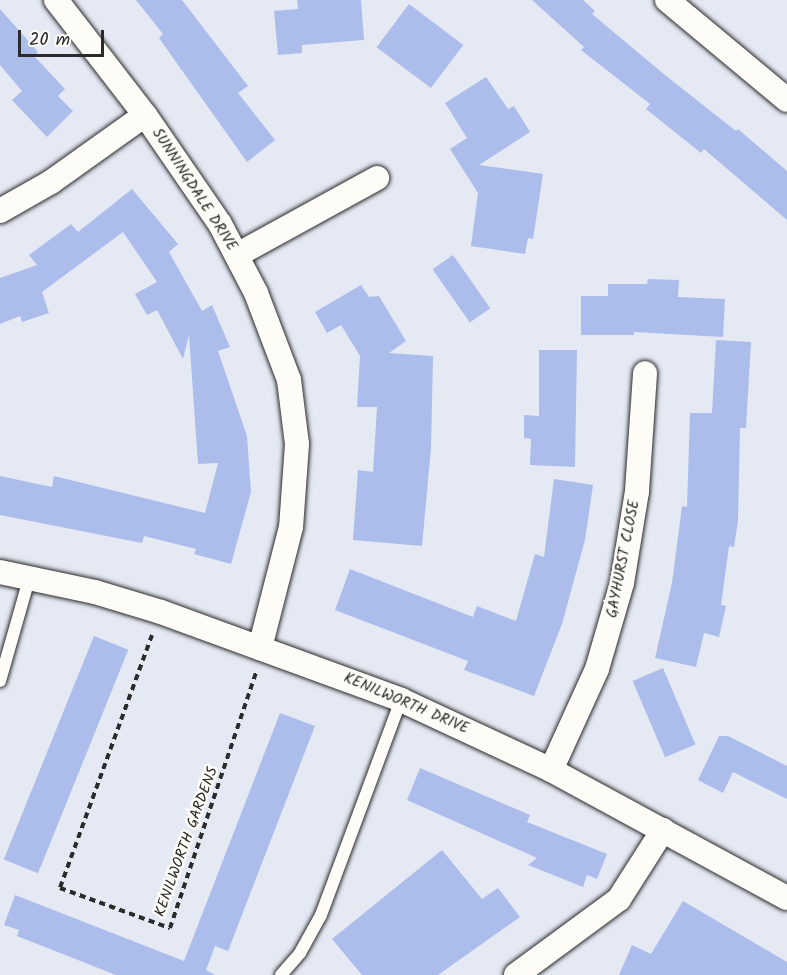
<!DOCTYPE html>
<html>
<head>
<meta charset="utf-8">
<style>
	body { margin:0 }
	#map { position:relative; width:787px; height:975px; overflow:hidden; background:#e5e9f4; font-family:Kalam,sans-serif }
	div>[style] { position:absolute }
	.building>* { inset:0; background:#acbdec; transform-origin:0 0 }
	.path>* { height:4px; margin-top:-2px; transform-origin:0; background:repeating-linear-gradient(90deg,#2b2b2b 0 6px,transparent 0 10.5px) }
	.roads { filter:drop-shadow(0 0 2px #2b2b2b) drop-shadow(0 0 2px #2b2b2b) }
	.lane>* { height:12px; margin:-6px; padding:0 6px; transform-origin:6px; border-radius:6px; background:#fdfcf7 }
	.street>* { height:24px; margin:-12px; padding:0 12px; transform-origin:12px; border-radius:12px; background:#fdfcf7 }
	span { translate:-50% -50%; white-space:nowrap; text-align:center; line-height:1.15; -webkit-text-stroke:5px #fdfcf7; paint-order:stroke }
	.street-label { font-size:15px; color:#2b2b2b }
	.scale { position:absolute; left:18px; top:30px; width:86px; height:27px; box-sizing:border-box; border:3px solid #2b2b2b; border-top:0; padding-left:8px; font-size:18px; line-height:21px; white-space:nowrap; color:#2b2b2b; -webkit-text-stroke:4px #fdfcf7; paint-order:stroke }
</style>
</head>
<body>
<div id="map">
	<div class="building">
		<div style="clip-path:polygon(136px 0,182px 0,248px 86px,238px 93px,275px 140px,247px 162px,159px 38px,163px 34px)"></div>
		<div style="clip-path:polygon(297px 0,361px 0,364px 40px,302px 45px,302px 53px,278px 55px,274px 11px,298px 9px)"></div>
		<div style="clip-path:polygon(532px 0,583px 0,595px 11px,592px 14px,665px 75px,736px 131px,738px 129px,787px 171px,787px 220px,704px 149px,701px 153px,646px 109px,650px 104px,581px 50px,584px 47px)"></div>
		<div style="left:409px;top:4px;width:68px;height:54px;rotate:37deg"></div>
		<div style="clip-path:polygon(0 9px,38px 52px,34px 56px,65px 89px,58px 96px,73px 111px,47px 137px,12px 100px,22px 91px,0 65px)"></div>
		<div style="clip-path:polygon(486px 77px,508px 109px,514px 106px,530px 132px,479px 165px,543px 174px,533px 239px,528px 238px,525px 254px,471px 246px,478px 193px,450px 149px,467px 138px,445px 103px)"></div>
		<div style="clip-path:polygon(132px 189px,178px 244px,169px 252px,202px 311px,212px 305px,230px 347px,218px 351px,247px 436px,251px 492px,231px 564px,194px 554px,196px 549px,144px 536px,142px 543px,0 515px,0 476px,52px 487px,54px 476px,205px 513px,218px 463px,198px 464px,189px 335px,183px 359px,157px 310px,147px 315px,135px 294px,157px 282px,123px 232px,42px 292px,49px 313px,22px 322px,20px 316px,0 324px,0 278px,37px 265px,29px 255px,71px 224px,78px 232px)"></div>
		<div style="left:453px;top:255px;width:65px;height:25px;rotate:55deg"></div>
		<div style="clip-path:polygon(648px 279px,679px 280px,678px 297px,725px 299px,723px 337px,634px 332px,634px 335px,581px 335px,581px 296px,608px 296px,608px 284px,647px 284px)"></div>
		<div style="clip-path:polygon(361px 285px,369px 297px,379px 296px,406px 341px,389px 353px,433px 356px,431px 448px,422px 546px,353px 540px,358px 470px,373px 472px,377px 407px,357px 407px,360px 356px,341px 325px,327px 333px,315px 312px)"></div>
		<div style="clip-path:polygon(716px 340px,751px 342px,746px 428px,740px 428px,738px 521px,734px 547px,729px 546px,721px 605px,726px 606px,719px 637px,704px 633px,696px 667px,655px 658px,672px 583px,682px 506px,687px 507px,690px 413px,712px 413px)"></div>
		<div style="clip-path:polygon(539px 350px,577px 350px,575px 467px,530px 465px,531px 439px,524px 438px,524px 415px,539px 416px)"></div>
		<div style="clip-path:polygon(554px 479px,593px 485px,585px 540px,562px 624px,534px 696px,464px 670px,468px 661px,335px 610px,350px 569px,473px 617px,477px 606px,516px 621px,535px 554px,544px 557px)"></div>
		<div style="left:94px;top:636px;width:37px;height:241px;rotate:22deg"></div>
		<div style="left:663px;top:668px;width:83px;height:33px;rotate:67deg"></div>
		<div style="clip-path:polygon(280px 713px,315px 726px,228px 951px,215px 946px,206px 970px,215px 975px,116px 975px,17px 936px,19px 930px,4px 925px,15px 895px,184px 961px)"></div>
		<div style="clip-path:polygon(719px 736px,728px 736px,787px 766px,787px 799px,733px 772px,723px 793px,698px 780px)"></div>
		<div style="clip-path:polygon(420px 768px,530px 815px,527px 822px,607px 854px,597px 879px,587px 875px,583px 887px,528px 865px,537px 858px,407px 800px)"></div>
		<div style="clip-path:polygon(442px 850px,482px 899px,498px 888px,520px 917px,438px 975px,362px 975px,332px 939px)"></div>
		<div style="clip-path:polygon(683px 901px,787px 962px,787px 975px,619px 975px,632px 945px,651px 954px)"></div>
	</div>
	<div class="path">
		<div style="left:152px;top:635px;width:269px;rotate:110deg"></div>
		<div style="left:60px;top:888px;width:117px;rotate:20deg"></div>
		<div style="left:170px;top:928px;width:269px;rotate:-71.4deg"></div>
	</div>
	<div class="roads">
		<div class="lane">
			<div style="left:0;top:681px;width:109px;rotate:-74.1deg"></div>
			<div style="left:281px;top:975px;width:29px;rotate:-49deg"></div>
			<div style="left:300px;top:953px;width:43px;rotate:-61.1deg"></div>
			<div style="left:321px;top:915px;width:229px;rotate:-69.6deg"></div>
		</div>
		<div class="street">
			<div style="left:56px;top:0;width:145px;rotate:52.3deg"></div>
			<div style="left:145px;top:115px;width:132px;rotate:55.5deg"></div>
			<div style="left:220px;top:224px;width:78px;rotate:62.4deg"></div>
			<div style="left:256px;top:293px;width:93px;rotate:69.2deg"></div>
			<div style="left:289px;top:380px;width:64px;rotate:82.9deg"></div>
			<div style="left:297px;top:444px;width:83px;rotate:94.1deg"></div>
			<div style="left:291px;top:527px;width:125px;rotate:104.4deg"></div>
			<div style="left:667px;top:0;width:156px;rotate:39.8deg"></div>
			<div style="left:0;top:211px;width:59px;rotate:-29.6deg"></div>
			<div style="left:51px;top:182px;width:115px;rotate:-35.5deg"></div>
			<div style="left:237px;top:255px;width:160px;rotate:-28.8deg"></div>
			<div style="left:0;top:572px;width:97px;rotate:11.9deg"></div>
			<div style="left:95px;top:592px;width:69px;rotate:16.9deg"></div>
			<div style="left:161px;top:612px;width:256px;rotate:20.1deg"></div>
			<div style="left:401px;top:700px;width:166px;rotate:25deg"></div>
			<div style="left:551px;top:770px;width:268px;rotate:28.5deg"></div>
			<div style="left:551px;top:770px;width:111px;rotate:-65.5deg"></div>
			<div style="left:597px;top:669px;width:90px;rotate:-73.8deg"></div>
			<div style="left:622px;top:583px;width:93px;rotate:-80.7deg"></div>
			<div style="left:637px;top:491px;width:118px;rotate:-86.1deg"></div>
			<div style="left:516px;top:975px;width:128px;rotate:-36.4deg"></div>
			<div style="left:619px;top:899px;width:82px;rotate:-57.5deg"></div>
		</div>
	</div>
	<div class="street-label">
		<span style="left:194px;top:190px;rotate:57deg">SUNNINGDALE DRIVE</span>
		<span style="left:624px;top:559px;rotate:-79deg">GAYHURST CLOSE</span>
		<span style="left:406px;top:704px;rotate:23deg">KENILWORTH DRIVE</span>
		<span style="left:187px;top:842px;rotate:-70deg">KENILWORTH GARDENS</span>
	</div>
	<div class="scale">20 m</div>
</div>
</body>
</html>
